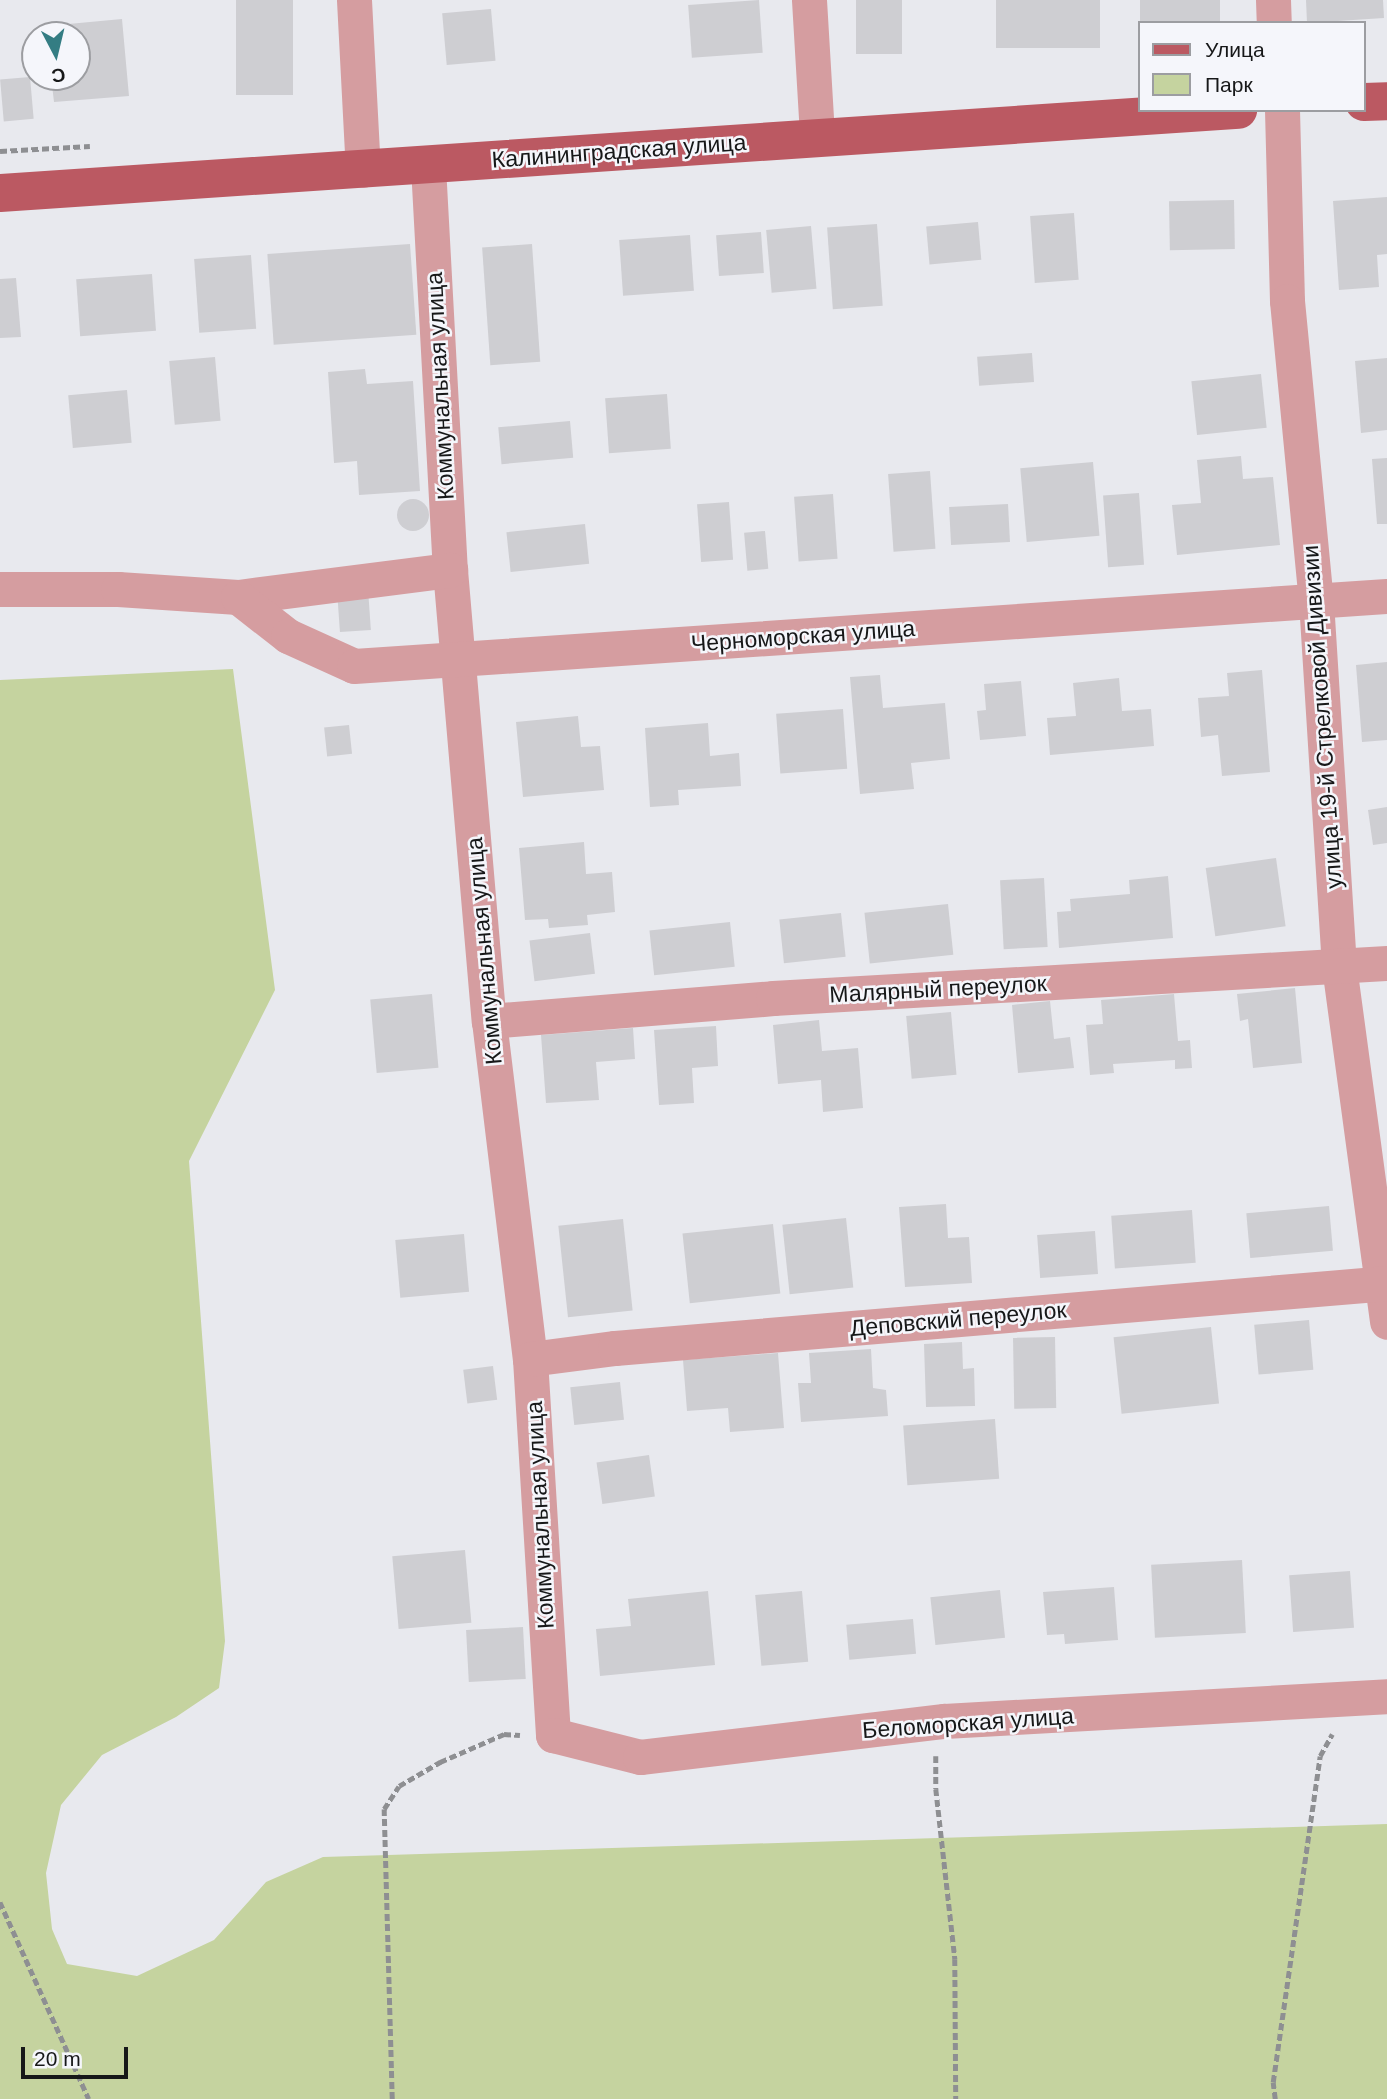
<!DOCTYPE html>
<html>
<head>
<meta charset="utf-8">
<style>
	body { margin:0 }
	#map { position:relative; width:1387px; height:2099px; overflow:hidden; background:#e8e9ee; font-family:Arial,sans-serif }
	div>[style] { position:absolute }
	.green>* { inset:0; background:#c5d39f }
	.building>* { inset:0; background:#ceced2; transform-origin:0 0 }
	.round { border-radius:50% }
	.path>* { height:4.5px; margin-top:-2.25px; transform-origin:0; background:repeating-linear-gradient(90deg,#8e8f92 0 7px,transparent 0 10.5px) }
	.minor>* { height:35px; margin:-17.5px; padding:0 17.5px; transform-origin:17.5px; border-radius:17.5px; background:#d59da0 }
	.major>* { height:38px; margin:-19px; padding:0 19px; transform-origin:19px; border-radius:19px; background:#bb5962 }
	span { translate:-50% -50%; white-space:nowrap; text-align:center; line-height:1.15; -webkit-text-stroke:5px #f5f6fb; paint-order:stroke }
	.street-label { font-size:23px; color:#171819 }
	.legend { position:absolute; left:1138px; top:21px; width:228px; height:91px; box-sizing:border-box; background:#f5f6fb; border:2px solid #9c9da1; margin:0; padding:9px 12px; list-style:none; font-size:21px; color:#171819 }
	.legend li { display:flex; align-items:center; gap:14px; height:35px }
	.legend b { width:35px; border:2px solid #9c9da1 }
	.north { position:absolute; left:21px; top:21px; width:70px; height:70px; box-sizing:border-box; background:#f5f6fb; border:2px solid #9c9da1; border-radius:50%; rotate:173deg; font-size:19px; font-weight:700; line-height:28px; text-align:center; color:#171819 }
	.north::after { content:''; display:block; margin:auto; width:24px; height:32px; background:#347d83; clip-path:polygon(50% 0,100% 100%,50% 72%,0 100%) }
	.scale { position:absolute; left:21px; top:2047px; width:107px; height:32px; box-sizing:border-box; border:4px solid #171819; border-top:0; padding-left:9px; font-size:21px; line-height:24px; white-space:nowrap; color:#171819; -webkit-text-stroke:5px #f5f6fb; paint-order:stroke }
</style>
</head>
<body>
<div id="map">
	<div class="green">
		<div style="clip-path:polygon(233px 669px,275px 990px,189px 1161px,225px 1641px,219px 1688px,176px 1717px,102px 1755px,61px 1805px,46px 1873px,52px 1929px,67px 1964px,137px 1976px,214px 1940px,266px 1882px,323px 1857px,1387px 1824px,1387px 2099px,0 2099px,0 680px)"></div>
	</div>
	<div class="building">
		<div style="left:236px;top:0;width:57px;height:95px"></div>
		<div style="left:759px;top:0;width:53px;height:71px;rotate:86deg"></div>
		<div style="left:856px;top:0;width:46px;height:54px"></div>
		<div style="left:996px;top:0;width:104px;height:48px"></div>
		<div style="left:1140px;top:0;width:80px;height:23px"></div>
		<div style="clip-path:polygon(1306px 0,1383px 0,1384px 18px,1307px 23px)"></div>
		<div style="left:491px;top:9px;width:52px;height:49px;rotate:85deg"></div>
		<div style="clip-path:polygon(122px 19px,129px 96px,54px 102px,51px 77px,77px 77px,77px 35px,48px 35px,47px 26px)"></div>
		<div style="left:30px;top:77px;width:42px;height:30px;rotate:85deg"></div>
		<div style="clip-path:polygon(1387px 197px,1387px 254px,1377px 255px,1379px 287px,1339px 290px,1333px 201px)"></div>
		<div style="left:1234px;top:200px;width:49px;height:65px;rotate:89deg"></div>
		<div style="left:1074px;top:213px;width:67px;height:44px;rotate:86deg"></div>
		<div style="left:978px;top:222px;width:38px;height:52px;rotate:85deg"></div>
		<div style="left:877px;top:224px;width:82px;height:50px;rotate:86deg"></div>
		<div style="left:811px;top:226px;width:63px;height:45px;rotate:85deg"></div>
		<div style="left:761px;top:232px;width:41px;height:45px;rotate:86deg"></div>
		<div style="left:690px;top:235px;width:56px;height:71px;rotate:86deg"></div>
		<div style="left:410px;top:244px;width:91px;height:143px;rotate:86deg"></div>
		<div style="left:532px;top:244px;width:118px;height:50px;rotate:86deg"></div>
		<div style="left:251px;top:255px;width:74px;height:57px;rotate:86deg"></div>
		<div style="left:152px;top:274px;width:57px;height:76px;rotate:86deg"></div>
		<div style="clip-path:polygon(16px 278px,21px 337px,0 338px,0 279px)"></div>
		<div style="left:1032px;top:353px;width:29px;height:55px;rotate:86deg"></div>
		<div style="left:215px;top:357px;width:64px;height:46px;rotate:85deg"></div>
		<div style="clip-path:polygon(1387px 358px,1387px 430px,1361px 433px,1355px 361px)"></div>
		<div style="clip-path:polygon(365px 369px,367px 384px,413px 381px,420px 491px,359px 495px,357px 461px,334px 463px,328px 372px)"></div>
		<div style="left:1261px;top:374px;width:54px;height:70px;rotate:84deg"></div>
		<div style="left:127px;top:390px;width:53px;height:59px;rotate:85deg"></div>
		<div style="left:667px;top:394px;width:55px;height:62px;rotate:86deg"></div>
		<div style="left:570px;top:421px;width:37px;height:72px;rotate:85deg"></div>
		<div style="clip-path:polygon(1241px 456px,1243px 479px,1273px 477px,1280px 545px,1177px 555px,1172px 505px,1201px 503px,1197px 460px)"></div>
		<div style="clip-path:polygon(1387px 458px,1387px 524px,1377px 524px,1372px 459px)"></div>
		<div style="left:1093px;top:462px;width:74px;height:73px;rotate:85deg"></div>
		<div style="left:930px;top:471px;width:78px;height:42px;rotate:86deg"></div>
		<div style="left:1139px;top:493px;width:72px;height:36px;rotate:86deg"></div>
		<div style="left:833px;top:494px;width:65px;height:39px;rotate:86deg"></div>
		<div class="round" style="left:397px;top:499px;width:32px;height:32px"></div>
		<div style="left:729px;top:502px;width:58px;height:32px;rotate:86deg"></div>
		<div style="left:1008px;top:504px;width:38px;height:59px;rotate:87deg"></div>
		<div style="left:585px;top:524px;width:40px;height:79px;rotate:84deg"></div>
		<div style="left:765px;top:531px;width:38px;height:21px;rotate:85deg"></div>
		<div style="left:368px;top:589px;width:41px;height:31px;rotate:86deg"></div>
		<div style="clip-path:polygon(1387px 662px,1387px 740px,1362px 742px,1356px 665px)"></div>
		<div style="clip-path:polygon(1262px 670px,1270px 772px,1222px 776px,1218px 735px,1201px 737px,1198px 698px,1229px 696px,1227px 673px)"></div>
		<div style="clip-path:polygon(880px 675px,883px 708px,945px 703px,950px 759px,911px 763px,914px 789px,860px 794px,850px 677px)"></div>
		<div style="clip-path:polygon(1119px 678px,1122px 711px,1151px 709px,1154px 746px,1050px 755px,1047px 718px,1076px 716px,1073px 683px)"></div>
		<div style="clip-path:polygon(1021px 681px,1026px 736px,980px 740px,977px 711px,986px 710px,984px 684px)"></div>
		<div style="left:843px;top:709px;width:60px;height:67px;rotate:86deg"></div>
		<div style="clip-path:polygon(578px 716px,581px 747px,600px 746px,604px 790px,523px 797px,516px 722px)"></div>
		<div style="clip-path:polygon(708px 723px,710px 756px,739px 753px,741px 786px,678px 790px,679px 805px,650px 807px,645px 728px)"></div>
		<div style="left:349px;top:725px;width:29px;height:25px;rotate:84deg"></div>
		<div style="clip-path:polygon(1387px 807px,1387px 843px,1373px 845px,1368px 810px)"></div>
		<div style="clip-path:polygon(584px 842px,586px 874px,612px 872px,615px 912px,587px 915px,588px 925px,549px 928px,548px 919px,525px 920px,519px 848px)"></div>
		<div style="left:1276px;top:858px;width:69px;height:71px;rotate:82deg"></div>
		<div style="clip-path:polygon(1168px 876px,1173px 938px,1059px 948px,1057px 912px,1071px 911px,1070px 899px,1130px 894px,1129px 880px)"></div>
		<div style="left:1044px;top:878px;width:69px;height:44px;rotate:87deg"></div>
		<div style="left:948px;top:904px;width:51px;height:84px;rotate:84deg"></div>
		<div style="left:841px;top:913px;width:44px;height:62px;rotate:84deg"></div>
		<div style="left:730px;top:922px;width:45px;height:81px;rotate:84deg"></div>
		<div style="left:590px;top:933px;width:41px;height:61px;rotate:83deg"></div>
		<div style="clip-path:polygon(1295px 988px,1302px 1063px,1253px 1068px,1248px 1019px,1240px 1021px,1237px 994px)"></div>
		<div style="left:432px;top:994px;width:74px;height:62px;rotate:85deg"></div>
		<div style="clip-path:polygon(1174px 994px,1178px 1041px,1190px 1040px,1192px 1068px,1175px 1069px,1175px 1060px,1113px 1064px,1114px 1073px,1090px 1075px,1086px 1025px,1103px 1024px,1101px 1000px)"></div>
		<div style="clip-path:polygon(1050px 1001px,1054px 1039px,1070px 1037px,1074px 1068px,1018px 1073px,1012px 1005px)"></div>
		<div style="left:951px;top:1012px;width:63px;height:45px;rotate:85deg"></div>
		<div style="clip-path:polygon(819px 1020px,822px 1051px,858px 1048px,863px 1108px,823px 1112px,821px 1080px,778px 1084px,773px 1025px)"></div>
		<div style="clip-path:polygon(716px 1026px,718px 1066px,692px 1068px,694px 1103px,659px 1105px,654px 1030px)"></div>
		<div style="clip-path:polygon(633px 1028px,635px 1059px,596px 1062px,599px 1100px,546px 1103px,541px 1035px)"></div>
		<div style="clip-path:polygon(946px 1204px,948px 1238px,969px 1237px,972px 1283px,905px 1287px,899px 1207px)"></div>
		<div style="left:1329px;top:1206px;width:45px;height:83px;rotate:85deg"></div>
		<div style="left:1192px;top:1210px;width:53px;height:81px;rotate:86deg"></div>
		<div style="left:846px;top:1218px;width:70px;height:64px;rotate:84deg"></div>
		<div style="left:623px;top:1219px;width:92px;height:65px;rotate:84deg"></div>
		<div style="left:773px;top:1224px;width:70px;height:91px;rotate:84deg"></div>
		<div style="left:1095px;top:1231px;width:43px;height:58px;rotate:86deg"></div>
		<div style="left:464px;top:1234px;width:58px;height:69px;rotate:85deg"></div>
		<div style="left:1309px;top:1320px;width:50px;height:55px;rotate:85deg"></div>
		<div style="left:1211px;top:1327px;width:77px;height:98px;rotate:84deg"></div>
		<div style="left:1055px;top:1337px;width:71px;height:42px;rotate:89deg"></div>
		<div style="clip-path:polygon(962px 1342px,963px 1369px,974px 1368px,975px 1406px,926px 1407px,924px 1344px)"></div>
		<div style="clip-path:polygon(871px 1349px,873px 1388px,886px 1390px,888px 1416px,801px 1422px,798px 1383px,811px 1383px,809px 1353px)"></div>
		<div style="clip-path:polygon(778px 1353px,784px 1428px,730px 1432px,728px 1408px,687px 1411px,683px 1360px)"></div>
		<div style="left:493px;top:1366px;width:34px;height:30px;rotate:83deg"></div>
		<div style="left:620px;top:1382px;width:38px;height:50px;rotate:84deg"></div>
		<div style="left:995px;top:1419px;width:60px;height:92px;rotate:86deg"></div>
		<div style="left:649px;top:1455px;width:42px;height:53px;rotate:82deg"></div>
		<div style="left:465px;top:1550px;width:73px;height:73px;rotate:85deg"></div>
		<div style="left:1242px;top:1560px;width:73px;height:91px;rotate:87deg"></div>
		<div style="left:1350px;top:1571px;width:57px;height:61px;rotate:86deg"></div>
		<div style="clip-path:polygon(1114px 1587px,1118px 1640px,1065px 1644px,1064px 1634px,1047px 1635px,1043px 1592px)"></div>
		<div style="left:1000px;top:1590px;width:48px;height:70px;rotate:84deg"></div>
		<div style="clip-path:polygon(708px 1591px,715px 1665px,600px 1676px,596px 1629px,631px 1626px,628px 1599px)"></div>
		<div style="left:802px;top:1591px;width:71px;height:47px;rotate:85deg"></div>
		<div style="left:913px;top:1619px;width:35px;height:67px;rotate:85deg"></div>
		<div style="left:523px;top:1627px;width:52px;height:57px;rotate:87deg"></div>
	</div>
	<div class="path">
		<div style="left:0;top:151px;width:90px;rotate:-3.2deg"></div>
		<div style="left:936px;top:1756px;width:33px;rotate:90deg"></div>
		<div style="left:936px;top:1789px;width:171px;rotate:83.6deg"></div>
		<div style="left:955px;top:1959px;width:140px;rotate:89.6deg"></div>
		<div style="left:0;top:1902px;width:216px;rotate:65.7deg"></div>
		<div style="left:392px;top:2099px;width:290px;rotate:-91.6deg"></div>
		<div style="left:384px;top:1809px;width:27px;rotate:-57deg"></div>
		<div style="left:399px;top:1786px;width:48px;rotate:-30.3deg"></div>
		<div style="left:440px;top:1762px;width:70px;rotate:-23.6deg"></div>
		<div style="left:504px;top:1734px;width:16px;rotate:4deg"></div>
		<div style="left:1275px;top:2099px;width:17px;rotate:-97deg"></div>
		<div style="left:1273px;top:2082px;width:329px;rotate:-81.8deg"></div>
		<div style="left:1320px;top:1756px;width:25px;rotate:-61deg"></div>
	</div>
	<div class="minor">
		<div style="left:354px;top:0;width:170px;rotate:87deg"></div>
		<div style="left:809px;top:0;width:136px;rotate:86.6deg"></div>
		<div style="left:1273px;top:0;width:23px;rotate:88deg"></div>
		<div style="left:1282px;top:110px;width:191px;rotate:88.5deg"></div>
		<div style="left:1287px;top:301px;width:301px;rotate:84.5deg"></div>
		<div style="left:1316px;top:601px;width:366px;rotate:86.4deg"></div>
		<div style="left:1339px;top:966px;width:359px;rotate:82.3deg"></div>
		<div style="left:428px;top:166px;width:405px;rotate:86.9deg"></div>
		<div style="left:450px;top:570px;width:453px;rotate:85.1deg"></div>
		<div style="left:489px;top:1021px;width:340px;rotate:83.1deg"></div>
		<div style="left:530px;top:1359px;width:377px;rotate:86.5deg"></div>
		<div style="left:553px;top:1735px;width:90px;rotate:14.2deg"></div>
		<div style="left:640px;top:1757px;width:306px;rotate:-6.8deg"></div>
		<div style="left:944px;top:1721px;width:444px;rotate:-3.2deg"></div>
		<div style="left:0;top:589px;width:118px"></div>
		<div style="left:118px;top:589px;width:120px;rotate:3.8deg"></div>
		<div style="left:238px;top:597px;width:214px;rotate:-7.3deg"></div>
		<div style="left:238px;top:597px;width:63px;rotate:38deg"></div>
		<div style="left:288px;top:636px;width:72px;rotate:24.4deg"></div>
		<div style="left:354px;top:666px;width:1035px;rotate:-3.88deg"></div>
		<div style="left:489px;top:1021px;width:285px;rotate:-4.6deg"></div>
		<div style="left:773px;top:998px;width:615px;rotate:-3.26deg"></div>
		<div style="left:530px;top:1359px;width:86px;rotate:-7.4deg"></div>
		<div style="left:615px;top:1348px;width:775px;rotate:-4.81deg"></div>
	</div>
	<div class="major">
		<div style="left:1364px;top:102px;width:23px;rotate:-2deg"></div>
		<div style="left:0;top:193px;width:1241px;rotate:-3.84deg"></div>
	</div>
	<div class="street-label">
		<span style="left:619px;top:151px;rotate:-4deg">Калининградская улица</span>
		<span style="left:440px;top:386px;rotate:-93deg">Коммунальная улица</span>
		<span style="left:803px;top:636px;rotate:-4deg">Черноморская улица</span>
		<span style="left:1322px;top:717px;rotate:-94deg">улица 19-й Стрелковой Дивизии</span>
		<span style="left:484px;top:951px;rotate:-95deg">Коммунальная улица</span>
		<span style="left:938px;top:989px;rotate:-3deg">Малярный переулок</span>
		<span style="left:958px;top:1319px;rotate:-5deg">Деповский переулок</span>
		<span style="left:540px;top:1515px;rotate:-93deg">Коммунальная улица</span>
		<span style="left:968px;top:1723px;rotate:-4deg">Беломорская улица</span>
	</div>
	<ul class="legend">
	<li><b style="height:9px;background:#bb5962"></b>Улица</li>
	<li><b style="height:19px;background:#c5d39f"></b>Парк</li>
	</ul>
	<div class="north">С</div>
	<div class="scale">20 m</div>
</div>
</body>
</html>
